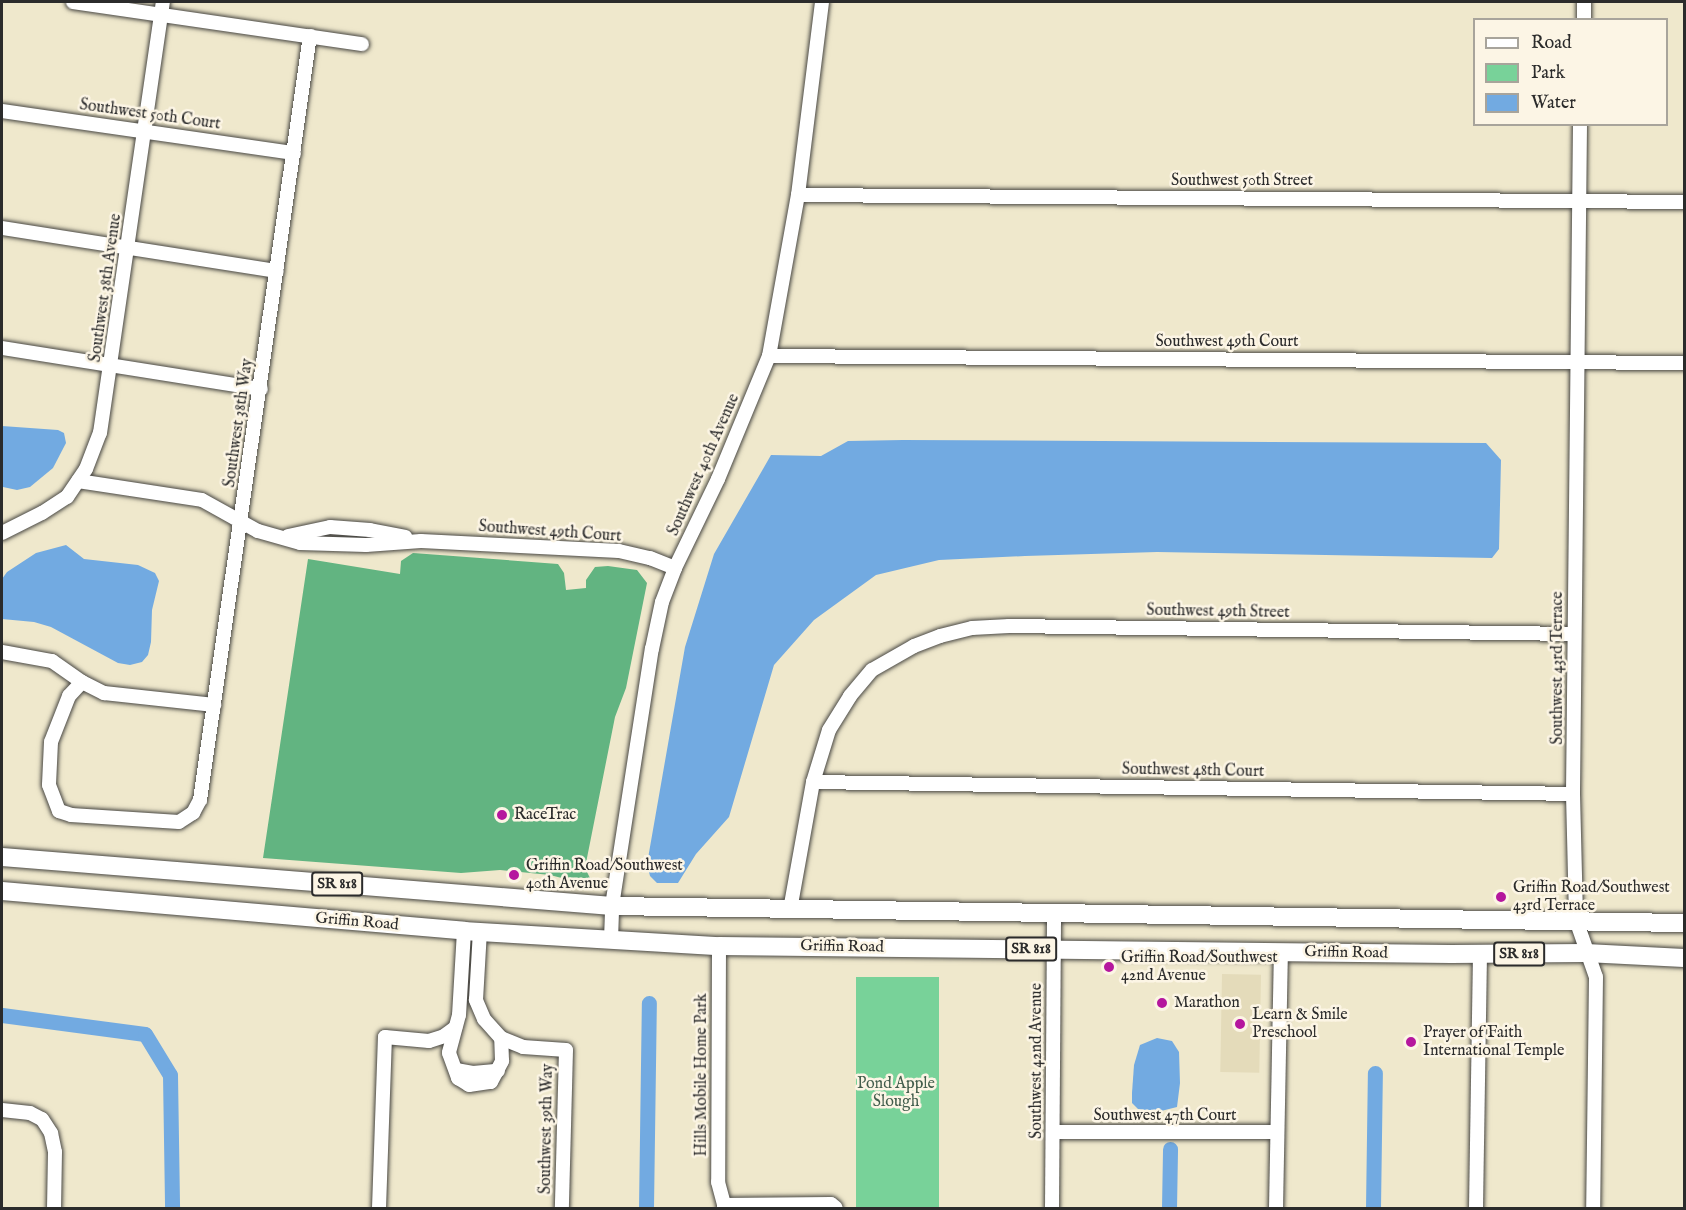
<!DOCTYPE html>
<html>
<head>
<meta charset="utf-8">
<style>
	body { margin:0 }
	#map { position:relative; width:1686px; height:1210px; overflow:hidden; background:#efe8cc; font-family:"IM FELL English",serif }
	div>[style] { position:absolute }
	.built>* { inset:0; background:#e4dbba; transform-origin:0 0 }
	.green>* { inset:0; background:#78d299; transform-origin:0 0 }
	.forest>* { inset:0; background:#62b481 }
	.water>* { inset:0; background:#72aae1 }
	.canal>* { height:15px; margin:-7.5px; padding:0 7.5px; transform-origin:7.5px; border-radius:7.5px; background:#72aae1 }
	.roads { filter:drop-shadow(0 0 2px #484743) drop-shadow(0 0 2px #484743) }
	.minor>* { height:14px; margin:-7px; padding:0 7px; transform-origin:7px; border-radius:7px; background:#fff }
	.major>* { height:18px; margin:-9px; padding:0 9px; transform-origin:9px; border-radius:9px; background:#fff }
	.dots>* { width:16px; height:16px; translate:-50% -50%; box-sizing:border-box; border:3px solid #fcf5e5; border-radius:50% }
	span { translate:-50% -50%; white-space:nowrap; text-align:center; line-height:1.15; -webkit-text-stroke:5px #fcf5e5; paint-order:stroke }
	.shield-label span { padding:2px 4px; background:#fcf5e5; border:2px solid; border-radius:4px; -webkit-text-stroke-width:0 }
	.shield-label { font-size:15px; color:#2b2b2b; font-weight:700 }
	.street-label { font-size:16px; color:#2b2b2b }
	.poi-label { font-size:16px; color:#2b2b2b }
	.left { translate:0 -50%; text-align:left }
	.park-label { font-size:16px; color:#425d4c }
	.frame { position:absolute; inset:0; border:3px solid #2b2b2b; pointer-events:none }
	.legend { position:absolute; left:1473px; top:18px; width:195px; height:108px; box-sizing:border-box; background:#fcf5e5; border:2px solid #a8a49b; margin:0; padding:8px 10px; list-style:none; font-size:18px; color:#2b2b2b }
	.legend li { display:flex; align-items:center; gap:12px; height:30px }
	.legend b { width:30px; border:2px solid #a8a49b }
</style>
</head>
<body>
<div id="map">
	<div class="built">
		<div style="left:1222px;top:974px;width:39px;height:98px;rotate:1deg"></div>
	</div>
	<div class="green">
		<div style="left:856px;top:977px;width:83px;height:231px"></div>
	</div>
	<div class="forest">
		<div style="clip-path:polygon(413px 553px,558px 564px,564px 573px,566px 590px,586px 588px,586px 580px,595px 567px,608px 566px,637px 570px,647px 583px,626px 688px,615px 717px,585px 868px,591px 880px,589px 885px,550px 875px,500px 870px,461px 873px,263px 858px,308px 559px,400px 574px,401px 561px)"></div>
	</div>
	<div class="water">
		<div style="clip-path:polygon(2px 426px,58px 430px,64px 433px,66px 443px,53px 468px,30px 487px,17px 490px,3px 487px)"></div>
		<div style="clip-path:polygon(903px 440px,1486px 443px,1501px 460px,1499px 549px,1492px 558px,1157px 552px,1025px 556px,939px 560px,876px 575px,814px 620px,774px 665px,729px 817px,696px 854px,678px 883px,657px 883px,650px 876px,647px 864px,685px 647px,714px 554px,771px 455px,821px 456px,848px 441px)"></div>
		<div style="clip-path:polygon(66px 545px,84px 559px,138px 565px,155px 573px,159px 581px,152px 610px,151px 642px,148px 655px,142px 662px,130px 665px,118px 663px,51px 627px,34px 622px,2px 619px,2px 579px,7px 572px,36px 553px)"></div>
		<div style="clip-path:polygon(1157px 1038px,1172px 1041px,1179px 1052px,1180px 1083px,1177px 1107px,1157px 1112px,1138px 1109px,1132px 1103px,1132px 1093px,1134px 1065px,1140px 1045px)"></div>
	</div>
	<div class="canal">
		<div style="left:2px;top:1015px;width:144px;rotate:7.6deg"></div>
		<div style="left:145px;top:1034px;width:48px;rotate:58.6deg"></div>
		<div style="left:170px;top:1075px;width:133px;rotate:89.1deg"></div>
		<div style="left:646px;top:1208px;width:205px;rotate:-89.2deg"></div>
		<div style="left:1169px;top:1208px;width:59px;rotate:-89deg"></div>
		<div style="left:1373px;top:1208px;width:135px;rotate:-89.2deg"></div>
	</div>
	<div class="roads">
		<div class="minor">
			<div style="left:73px;top:2px;width:292px;rotate:8.3deg"></div>
			<div style="left:1584px;top:20px;width:18px;rotate:-90deg"></div>
			<div style="left:2px;top:111px;width:295px;rotate:8.2deg"></div>
			<div style="left:1580px;top:124px;width:670px;rotate:90.6deg"></div>
			<div style="left:1573px;top:794px;width:126px;rotate:88.6deg"></div>
			<div style="left:1576px;top:920px;width:60px;rotate:70.7deg"></div>
			<div style="left:1596px;top:977px;width:231px;rotate:90.7deg"></div>
			<div style="left:798px;top:195px;width:886px;rotate:0.45deg"></div>
			<div style="left:2px;top:228px;width:278px;rotate:8.9deg"></div>
			<div style="left:2px;top:348px;width:262px;rotate:9deg"></div>
			<div style="left:769px;top:356px;width:915px;rotate:0.44deg"></div>
			<div style="left:78px;top:481px;width:125px;rotate:8.7deg"></div>
			<div style="left:202px;top:500px;width:64px;rotate:29deg"></div>
			<div style="left:258px;top:531px;width:44px;rotate:15.9deg"></div>
			<div style="left:300px;top:543px;width:66px;rotate:1.7deg"></div>
			<div style="left:366px;top:545px;width:55px;rotate:-4.2deg"></div>
			<div style="left:421px;top:541px;width:198px;rotate:2.9deg"></div>
			<div style="left:619px;top:551px;width:32px;rotate:13deg"></div>
			<div style="left:650px;top:558px;width:27px;rotate:22deg"></div>
			<div style="left:2px;top:533px;width:45px;rotate:-26.6deg"></div>
			<div style="left:42px;top:513px;width:30px;rotate:-33deg"></div>
			<div style="left:67px;top:497px;width:34px;rotate:-56deg"></div>
			<div style="left:86px;top:469px;width:39px;rotate:-69deg"></div>
			<div style="left:100px;top:433px;width:436px;rotate:-81.7deg"></div>
			<div style="left:288px;top:536px;width:43px;rotate:-12.1deg"></div>
			<div style="left:330px;top:527px;width:40px;rotate:4.3deg"></div>
			<div style="left:370px;top:530px;width:36px;rotate:11deg"></div>
			<div style="left:2px;top:652px;width:51px;rotate:10.2deg"></div>
			<div style="left:52px;top:661px;width:37px;rotate:35deg"></div>
			<div style="left:82px;top:682px;width:25px;rotate:27deg"></div>
			<div style="left:104px;top:693px;width:111px;rotate:6.2deg"></div>
			<div style="left:82px;top:682px;width:19px;rotate:133deg"></div>
			<div style="left:69px;top:696px;width:49px;rotate:111.4deg"></div>
			<div style="left:51px;top:742px;width:43px;rotate:92.7deg"></div>
			<div style="left:49px;top:785px;width:28px;rotate:69deg"></div>
			<div style="left:59px;top:811px;width:13px;rotate:18deg"></div>
			<div style="left:71px;top:815px;width:108px;rotate:3.7deg"></div>
			<div style="left:179px;top:822px;width:17px;rotate:-33deg"></div>
			<div style="left:193px;top:813px;width:15px;rotate:-62deg"></div>
			<div style="left:200px;top:800px;width:772px;rotate:-81.81deg"></div>
			<div style="left:813px;top:782px;width:760px;rotate:0.9deg"></div>
			<div style="left:790px;top:910px;width:130px;rotate:-79.8deg"></div>
			<div style="left:813px;top:782px;width:54px;rotate:-72.9deg"></div>
			<div style="left:829px;top:730px;width:40px;rotate:-58deg"></div>
			<div style="left:850px;top:696px;width:34px;rotate:-50deg"></div>
			<div style="left:872px;top:670px;width:48px;rotate:-29.7deg"></div>
			<div style="left:914px;top:646px;width:28px;rotate:-21deg"></div>
			<div style="left:940px;top:636px;width:33px;rotate:-14deg"></div>
			<div style="left:972px;top:628px;width:37px;rotate:-3deg"></div>
			<div style="left:1009px;top:626px;width:565px;rotate:0.81deg"></div>
			<div style="left:464px;top:931px;width:84px;rotate:93.4deg"></div>
			<div style="left:459px;top:1015px;width:39px;rotate:105deg"></div>
			<div style="left:449px;top:1053px;width:27px;rotate:70deg"></div>
			<div style="left:458px;top:1078px;width:13px;rotate:32deg"></div>
			<div style="left:469px;top:1085px;width:22px;rotate:-8deg"></div>
			<div style="left:491px;top:1082px;width:24px;rotate:-62deg"></div>
			<div style="left:502px;top:1061px;width:23px;rotate:-92deg"></div>
			<div style="left:501px;top:1038px;width:25px;rotate:-132deg"></div>
			<div style="left:484px;top:1019px;width:21px;rotate:-113deg"></div>
			<div style="left:476px;top:1000px;width:69px;rotate:-86.7deg"></div>
			<div style="left:611px;top:940px;width:34px;rotate:-88deg"></div>
			<div style="left:612px;top:906px;width:260px;rotate:-81.2deg"></div>
			<div style="left:652px;top:649px;width:48px;rotate:-78deg"></div>
			<div style="left:662px;top:602px;width:36px;rotate:-69deg"></div>
			<div style="left:675px;top:568px;width:99px;rotate:-64.2deg"></div>
			<div style="left:718px;top:479px;width:133px;rotate:-67.5deg"></div>
			<div style="left:769px;top:356px;width:164px;rotate:-79.8deg"></div>
			<div style="left:798px;top:195px;width:194px;rotate:-82.9deg"></div>
			<div style="left:719px;top:946px;width:236px;rotate:90.2deg"></div>
			<div style="left:718px;top:1182px;width:24px;rotate:75deg"></div>
			<div style="left:501px;top:1038px;width:24px;rotate:22deg"></div>
			<div style="left:523px;top:1047px;width:43px;rotate:4deg"></div>
			<div style="left:566px;top:1050px;width:158px;rotate:91.5deg"></div>
			<div style="left:456px;top:1070px;width:17px;rotate:10deg"></div>
			<div style="left:473px;top:1073px;width:25px;rotate:-5deg"></div>
			<div style="left:2px;top:1110px;width:28px;rotate:6deg"></div>
			<div style="left:30px;top:1113px;width:13px;rotate:27deg"></div>
			<div style="left:42px;top:1119px;width:17px;rotate:57deg"></div>
			<div style="left:51px;top:1133px;width:19px;rotate:78deg"></div>
			<div style="left:55px;top:1152px;width:56px;rotate:91deg"></div>
			<div style="left:1053px;top:1132px;width:224px"></div>
			<div style="left:379px;top:1208px;width:171px;rotate:-88deg"></div>
			<div style="left:385px;top:1037px;width:44px;rotate:5.2deg"></div>
			<div style="left:429px;top:1041px;width:16px;rotate:-18deg"></div>
			<div style="left:444px;top:1036px;width:14px;rotate:-36deg"></div>
			<div style="left:724px;top:1208px;width:3px;rotate:-90deg"></div>
			<div style="left:724px;top:1205px;width:107px;rotate:-0.5deg"></div>
			<div style="left:831px;top:1204px;width:6px;rotate:39deg"></div>
			<div style="left:1052px;top:1208px;width:295px;rotate:-89.6deg"></div>
			<div style="left:1276px;top:1208px;width:256px;rotate:-88.9deg"></div>
			<div style="left:1476px;top:1208px;width:254px;rotate:-89.1deg"></div>
		</div>
		<div class="major">
			<div style="left:2px;top:857px;width:612px;rotate:4.59deg"></div>
			<div style="left:612px;top:906px;width:1072px;rotate:0.91deg"></div>
			<div style="left:2px;top:891px;width:464px;rotate:4.9deg"></div>
			<div style="left:464px;top:931px;width:255px;rotate:3.4deg"></div>
			<div style="left:719px;top:946px;width:732px;rotate:0.63deg"></div>
			<div style="left:1451px;top:954px;width:135px;rotate:-0.4deg"></div>
			<div style="left:1586px;top:953px;width:98px;rotate:2.9deg"></div>
		</div>
	</div>
	<div class="dots">
		<div style="left:502px;top:815px;background:#b5179e"></div>
		<div style="left:514px;top:875px;background:#b5179e"></div>
		<div style="left:1501px;top:897px;background:#b5179e"></div>
		<div style="left:1109px;top:967px;background:#b5179e"></div>
		<div style="left:1162px;top:1003px;background:#b5179e"></div>
		<div style="left:1240px;top:1024px;background:#b5179e"></div>
		<div style="left:1411px;top:1042px;background:#b5179e"></div>
	</div>
	<div class="shield-label">
		<span style="left:337px;top:884px">SR 818</span>
		<span style="left:1031px;top:949px">SR 818</span>
		<span style="left:1519px;top:954px">SR 818</span>
	</div>
	<div class="street-label">
		<span style="left:150px;top:115px;rotate:8deg">Southwest 50th Court</span>
		<span style="left:1242px;top:181px">Southwest 50th Street</span>
		<span style="left:106px;top:288px;rotate:-82deg">Southwest 38th Avenue</span>
		<span style="left:1227px;top:342px">Southwest 49th Court</span>
		<span style="left:239px;top:423px;rotate:-82deg">Southwest 38th Way</span>
		<span style="left:704px;top:465px;rotate:-66deg">Southwest 40th Avenue</span>
		<span style="left:550px;top:532px;rotate:4deg">Southwest 49th Court</span>
		<span style="left:1218px;top:612px;rotate:1deg">Southwest 49th Street</span>
		<span style="left:1558px;top:668px;rotate:-90deg">Southwest 43rd Terrace</span>
		<span style="left:1193px;top:771px;rotate:1deg">Southwest 48th Court</span>
		<span style="left:357px;top:922px;rotate:5deg">Griffin Road</span>
		<span style="left:842px;top:947px;rotate:1deg">Griffin Road</span>
		<span style="left:1346px;top:953px;rotate:1deg">Griffin Road</span>
		<span style="left:1037px;top:1061px;rotate:-90deg">Southwest 42nd Avenue</span>
		<span style="left:702px;top:1075px;rotate:-90deg">Hills Mobile Home Park</span>
		<span style="left:1165px;top:1116px">Southwest 47th Court</span>
		<span style="left:547px;top:1129px;rotate:-89deg">Southwest 39th Way</span>
	</div>
	<div class="poi-label">
		<span class="left" style="left:514px;top:815px">RaceTrac</span>
		<span class="left" style="left:526px;top:875px">Griffin Road/Southwest<br>40th Avenue</span>
		<span class="left" style="left:1513px;top:897px">Griffin Road/Southwest<br>43rd Terrace</span>
		<span class="left" style="left:1121px;top:967px">Griffin Road/Southwest<br>42nd Avenue</span>
		<span class="left" style="left:1174px;top:1003px">Marathon</span>
		<span class="left" style="left:1252px;top:1024px">Learn &amp; Smile<br>Preschool</span>
		<span class="left" style="left:1423px;top:1042px">Prayer of Faith<br>International Temple</span>
	</div>
	<div class="park-label">
		<span style="left:896px;top:1093px">Pond Apple<br>Slough</span>
	</div>
	<div class="frame"></div>
	<ul class="legend">
	<li><b style="height:8px;background:#fff"></b>Road</li>
	<li><b style="height:16px;background:#78d299"></b>Park</li>
	<li><b style="height:16px;background:#72aae1"></b>Water</li>
	</ul>
</div>
</body>
</html>
